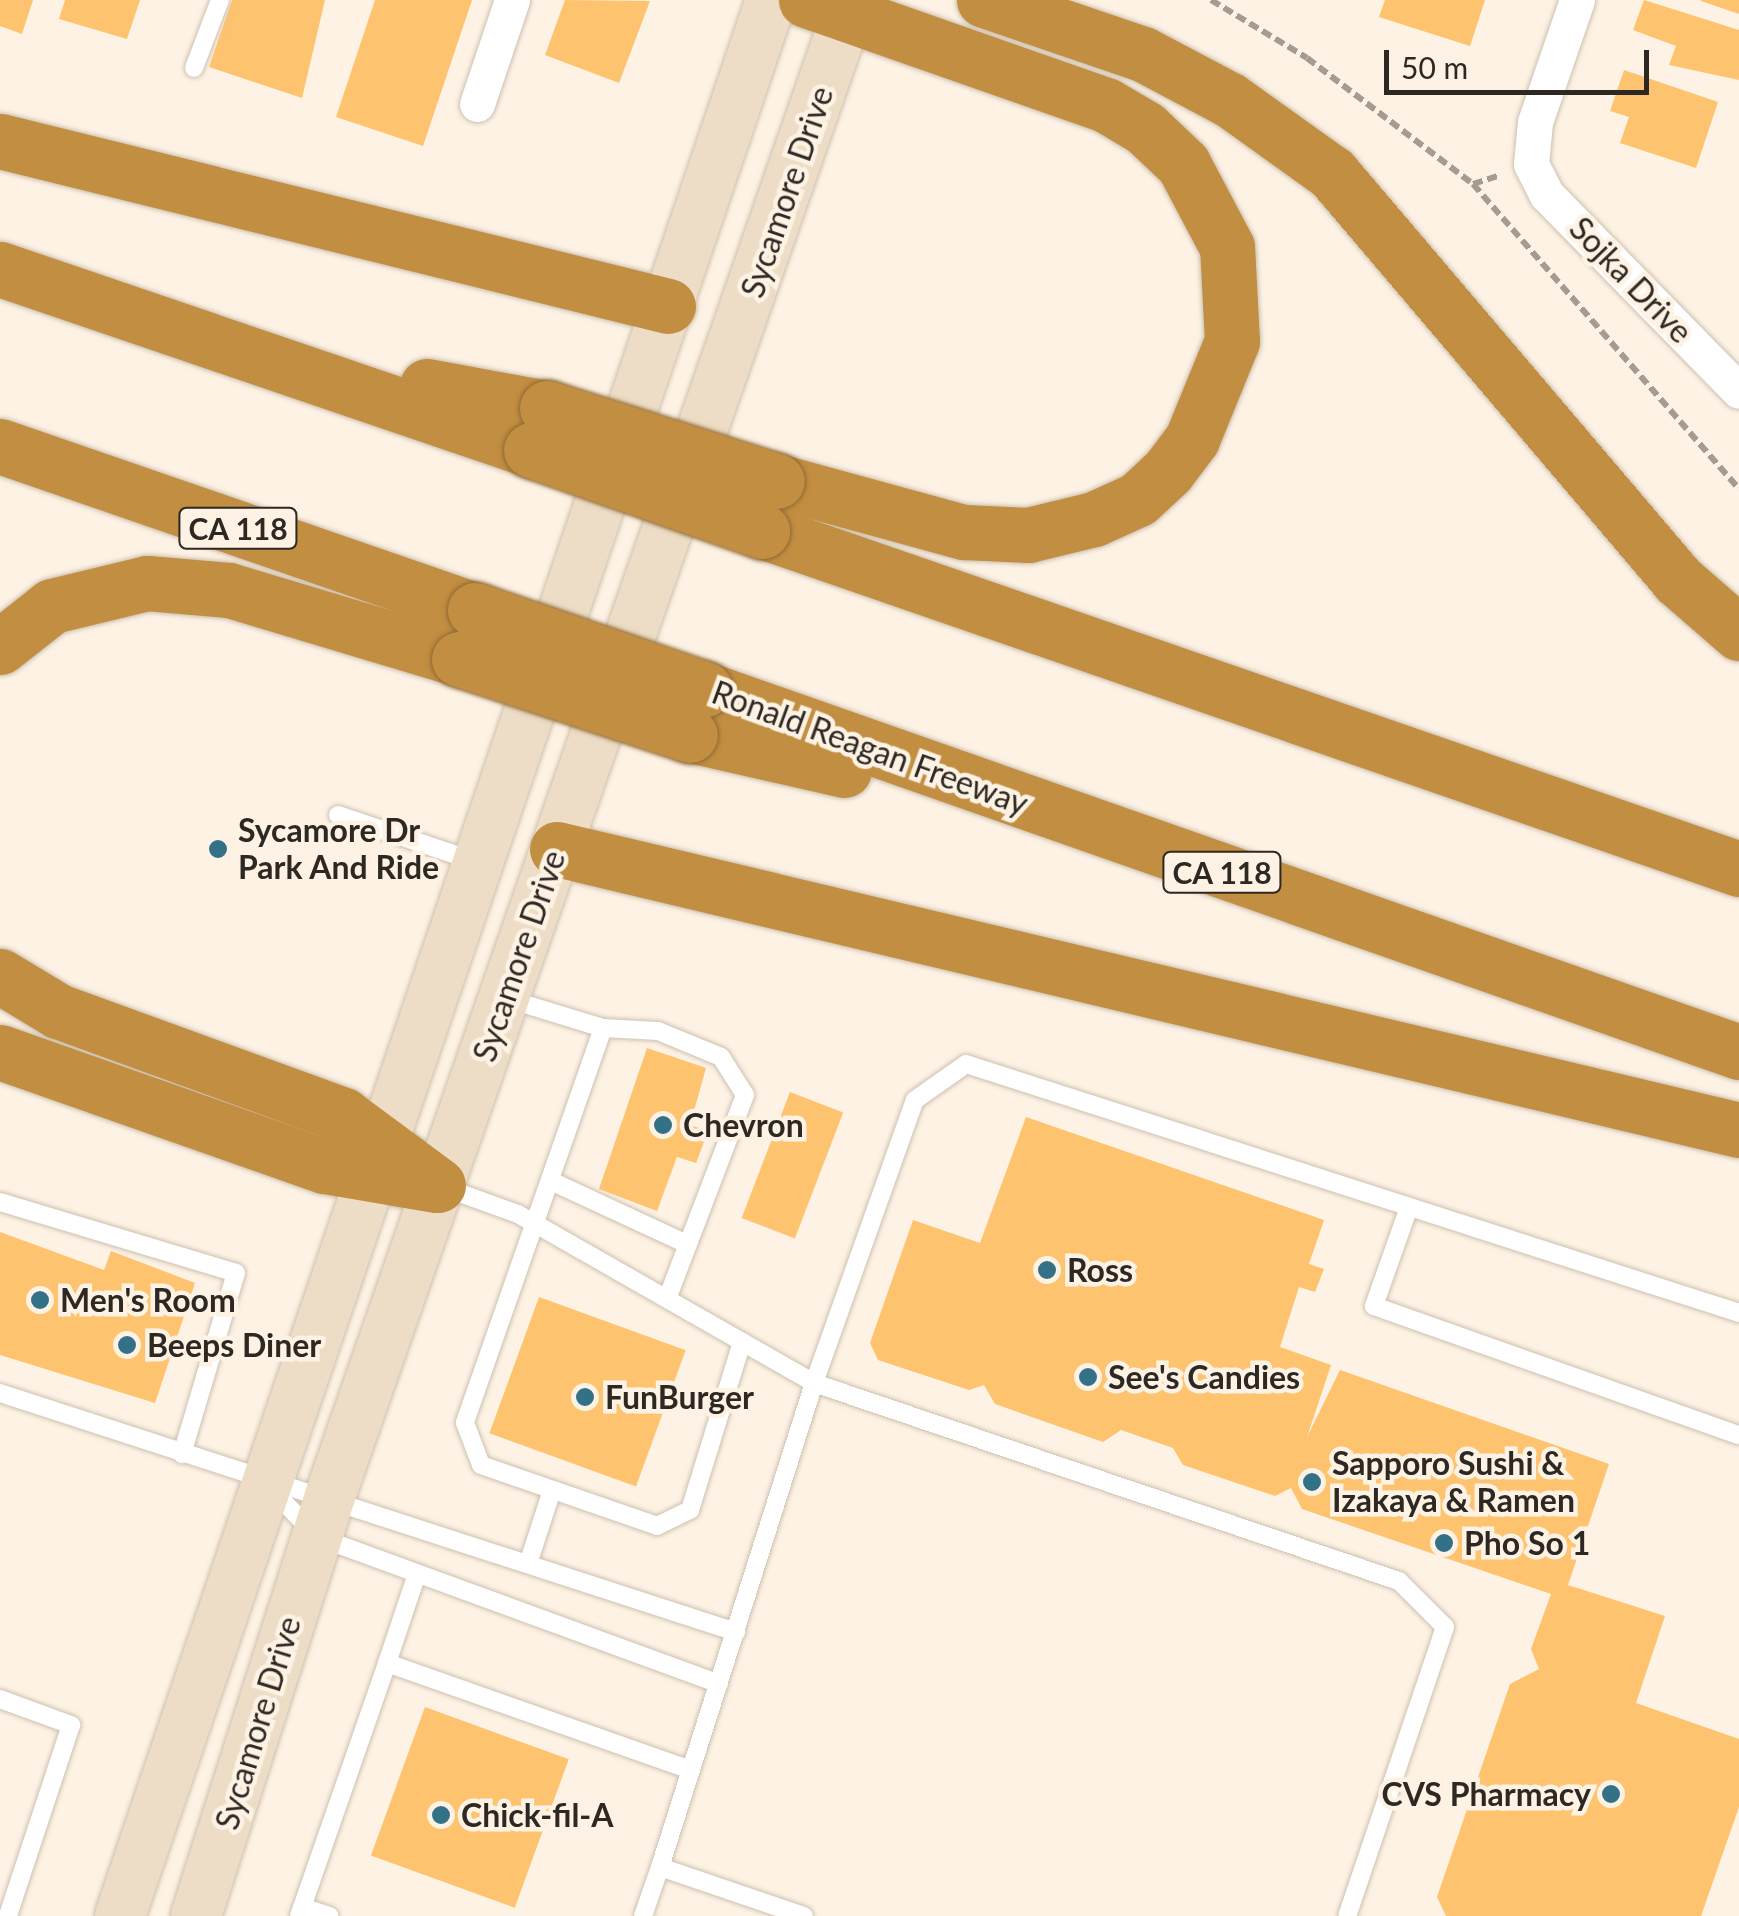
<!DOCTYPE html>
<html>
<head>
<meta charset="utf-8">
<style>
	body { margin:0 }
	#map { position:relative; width:1739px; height:1916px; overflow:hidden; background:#fdf2e4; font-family:Lato,sans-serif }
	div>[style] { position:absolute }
	.building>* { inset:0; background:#fec36f; transform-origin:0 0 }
	.path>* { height:6px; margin-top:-3px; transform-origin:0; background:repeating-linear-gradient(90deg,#a49b91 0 10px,transparent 0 15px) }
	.roads { filter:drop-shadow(0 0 2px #cdc0af) drop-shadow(0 0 2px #cdc0af) }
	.service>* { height:18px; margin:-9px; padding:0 9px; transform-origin:9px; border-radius:9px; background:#fff }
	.minor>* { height:35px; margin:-17.5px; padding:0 17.5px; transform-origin:17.5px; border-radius:17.5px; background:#fff }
	.secondary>* { height:50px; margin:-25px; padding:0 25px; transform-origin:25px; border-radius:25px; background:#edddc6 }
	.motorway>* { height:55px; margin:-27.5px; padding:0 27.5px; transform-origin:27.5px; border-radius:27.5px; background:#c28e41 }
	.bridges { filter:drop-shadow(0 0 2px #8e6a36) drop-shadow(0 0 2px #8e6a36) }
	.motorway-bridge>* { height:55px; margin:-27.5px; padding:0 27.5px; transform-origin:27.5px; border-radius:27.5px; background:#c28e41 }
	.dots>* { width:28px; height:28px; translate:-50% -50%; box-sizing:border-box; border:5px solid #fdf2e4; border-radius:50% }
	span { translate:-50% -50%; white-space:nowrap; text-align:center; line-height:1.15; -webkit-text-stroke:9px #fdf2e4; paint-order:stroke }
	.shield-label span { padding:2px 8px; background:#fdf2e4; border:2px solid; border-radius:8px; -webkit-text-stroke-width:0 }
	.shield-label { font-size:30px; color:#2d2822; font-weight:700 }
	.street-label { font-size:32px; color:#2d2822 }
	.poi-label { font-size:32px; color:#2d2822; font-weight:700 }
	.left { translate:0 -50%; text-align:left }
	.right { translate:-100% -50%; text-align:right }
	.scale { position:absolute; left:1384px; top:50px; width:265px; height:45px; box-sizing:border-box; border:5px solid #2d2822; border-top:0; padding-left:12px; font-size:30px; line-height:35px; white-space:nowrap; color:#2d2822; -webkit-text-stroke:8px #fdf2e4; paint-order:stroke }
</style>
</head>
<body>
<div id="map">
	<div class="building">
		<div style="clip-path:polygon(0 0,33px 0,22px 34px,0 26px)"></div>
		<div style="clip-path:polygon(65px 0,140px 0,127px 39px,59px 19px)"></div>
		<div style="clip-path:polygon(232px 0,325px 0,302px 98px,209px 67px)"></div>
		<div style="clip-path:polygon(375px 0,472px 0,423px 146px,336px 117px)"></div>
		<div style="clip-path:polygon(565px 0,650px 1px,619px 83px,545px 55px)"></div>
		<div style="clip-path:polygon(1385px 0,1485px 0,1470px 46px,1379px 17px)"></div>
		<div style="clip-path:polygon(1644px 0,1739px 30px,1739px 80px,1669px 65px,1676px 46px,1633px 30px)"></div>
		<div style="clip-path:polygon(1739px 0,1739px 14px,1701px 1px,1701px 0)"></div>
		<div style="clip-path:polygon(1624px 70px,1718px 102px,1696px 168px,1620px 143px,1629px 117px,1610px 111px)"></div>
		<div style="clip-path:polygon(647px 1048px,706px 1068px,690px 1125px,708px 1131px,696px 1163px,677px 1157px,657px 1211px,599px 1189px)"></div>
		<div style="left:790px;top:1092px;width:57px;height:135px;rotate:21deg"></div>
		<div style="clip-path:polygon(1026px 1117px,1324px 1220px,1309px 1264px,1324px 1269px,1315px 1292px,1299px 1287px,1280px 1347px,1331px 1365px,1307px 1437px,1340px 1370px,1609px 1464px,1568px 1585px,1665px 1616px,1636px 1703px,1739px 1739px,1739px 1807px,1701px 1916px,1446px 1916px,1437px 1897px,1510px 1684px,1539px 1669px,1531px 1649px,1551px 1594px,1302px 1509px,1291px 1488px,1275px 1496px,1183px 1465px,1173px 1448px,1121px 1430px,1103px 1442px,995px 1404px,984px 1385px,969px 1390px,878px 1360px,870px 1343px,913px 1220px,980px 1243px)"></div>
		<div style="clip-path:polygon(0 1232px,104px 1270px,111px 1251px,195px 1283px,155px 1403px,0 1355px)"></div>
		<div style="left:539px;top:1297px;width:156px;height:145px;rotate:20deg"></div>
		<div style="left:425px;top:1707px;width:153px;height:158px;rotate:20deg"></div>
	</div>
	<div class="path">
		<div style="left:1211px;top:0;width:112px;rotate:31.1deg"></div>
		<div style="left:1307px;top:58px;width:208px;rotate:37.2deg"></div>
		<div style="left:1473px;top:184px;width:405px;rotate:48.9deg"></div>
		<div style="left:1473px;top:184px;width:28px;rotate:-18deg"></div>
	</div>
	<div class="roads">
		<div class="service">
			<div style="left:194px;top:68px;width:73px;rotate:-69.1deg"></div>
			<div style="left:338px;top:815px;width:147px;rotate:18.7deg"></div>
			<div style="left:505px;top:998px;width:102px;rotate:17deg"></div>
			<div style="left:603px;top:1028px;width:418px;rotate:109.3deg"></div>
			<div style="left:465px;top:1423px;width:45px;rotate:69.1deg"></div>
			<div style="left:481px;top:1465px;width:186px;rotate:19.1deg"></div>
			<div style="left:657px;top:1526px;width:37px;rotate:-26deg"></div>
			<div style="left:690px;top:1510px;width:176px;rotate:-72.8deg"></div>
			<div style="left:603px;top:1028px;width:55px;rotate:3.1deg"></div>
			<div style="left:658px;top:1031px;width:68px;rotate:22.4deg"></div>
			<div style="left:721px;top:1057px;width:45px;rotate:57.7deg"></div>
			<div style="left:745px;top:1095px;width:218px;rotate:110.9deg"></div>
			<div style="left:551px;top:1181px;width:150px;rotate:24.9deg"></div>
			<div style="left:443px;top:1187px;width:80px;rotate:19.8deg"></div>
			<div style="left:518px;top:1214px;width:341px;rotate:29.7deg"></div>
			<div style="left:814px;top:1383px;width:300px;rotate:-70.4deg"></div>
			<div style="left:915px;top:1100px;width:62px;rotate:-35.2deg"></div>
			<div style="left:966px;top:1064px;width:812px;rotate:17.85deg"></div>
			<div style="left:0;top:1202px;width:246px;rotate:16.7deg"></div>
			<div style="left:236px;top:1273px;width:189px;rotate:106.6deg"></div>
			<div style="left:1409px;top:1207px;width:105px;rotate:109.5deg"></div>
			<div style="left:1374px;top:1306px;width:387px;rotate:19.5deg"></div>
			<div style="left:0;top:1393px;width:774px;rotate:17.99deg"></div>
			<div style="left:270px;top:1488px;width:69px;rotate:45.6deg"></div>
			<div style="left:318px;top:1537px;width:427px;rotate:20.1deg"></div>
			<div style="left:528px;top:1564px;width:78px;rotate:-72deg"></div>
			<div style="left:387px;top:1663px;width:94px;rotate:-71.4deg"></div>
			<div style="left:0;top:1699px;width:76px;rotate:20.1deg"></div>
			<div style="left:71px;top:1725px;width:201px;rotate:108.3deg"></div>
			<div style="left:660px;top:1867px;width:508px;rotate:-72.35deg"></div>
			<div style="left:814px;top:1383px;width:618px;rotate:18.7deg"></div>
			<div style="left:1399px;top:1581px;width:65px;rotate:45deg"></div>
			<div style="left:1445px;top:1627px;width:305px;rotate:108.7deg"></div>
			<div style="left:302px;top:1907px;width:29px;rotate:18deg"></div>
			<div style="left:299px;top:1916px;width:268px;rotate:-70.8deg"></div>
			<div style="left:387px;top:1663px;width:322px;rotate:19.4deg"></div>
			<div style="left:643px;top:1916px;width:52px;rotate:-70.9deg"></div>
			<div style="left:660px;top:1867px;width:152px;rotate:18.8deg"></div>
		</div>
		<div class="minor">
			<div style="left:1577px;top:0;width:129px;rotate:109deg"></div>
			<div style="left:1535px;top:122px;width:42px;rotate:95.4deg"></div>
			<div style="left:1531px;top:164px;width:35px;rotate:63deg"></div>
			<div style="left:1547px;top:195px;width:274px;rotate:45.6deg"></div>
			<div style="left:477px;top:104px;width:110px;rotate:-71.4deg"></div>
		</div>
		<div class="secondary">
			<div style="left:120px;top:1916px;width:2024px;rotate:-71.23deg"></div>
			<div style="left:196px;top:1916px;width:441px;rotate:-72.3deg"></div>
			<div style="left:330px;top:1496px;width:1584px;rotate:-70.76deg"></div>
		</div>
		<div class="motorway">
			<div style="left:984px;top:0;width:168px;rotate:18.8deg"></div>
			<div style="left:1143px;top:54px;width:98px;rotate:27.9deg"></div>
			<div style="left:1230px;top:100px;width:125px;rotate:35.6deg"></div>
			<div style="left:1332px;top:173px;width:534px;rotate:49.63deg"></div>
			<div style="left:1678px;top:580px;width:81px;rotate:41deg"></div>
			<div style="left:0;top:141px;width:688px;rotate:13.87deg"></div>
			<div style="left:0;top:269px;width:561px;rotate:18.82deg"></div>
			<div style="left:427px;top:386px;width:122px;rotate:10.4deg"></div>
			<div style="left:0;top:446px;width:503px;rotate:19.05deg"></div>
			<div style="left:777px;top:481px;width:194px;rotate:15.3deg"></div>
			<div style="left:964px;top:532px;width:64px;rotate:2.7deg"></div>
			<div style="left:1028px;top:535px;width:68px;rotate:-13.6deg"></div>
			<div style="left:1094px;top:519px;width:48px;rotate:-24.4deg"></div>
			<div style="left:1138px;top:499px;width:41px;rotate:-43deg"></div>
			<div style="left:1168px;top:471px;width:40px;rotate:-53deg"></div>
			<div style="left:1192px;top:439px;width:106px;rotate:-67.8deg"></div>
			<div style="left:1232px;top:341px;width:94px;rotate:-93deg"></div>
			<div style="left:1227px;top:247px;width:94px;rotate:-117.9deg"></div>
			<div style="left:1183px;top:164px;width:52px;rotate:-136.5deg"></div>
			<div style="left:1145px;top:128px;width:45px;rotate:-149.5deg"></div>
			<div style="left:1106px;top:105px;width:318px;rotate:-160.7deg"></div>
			<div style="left:762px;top:531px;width:1034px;rotate:19.08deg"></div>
			<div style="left:0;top:647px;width:66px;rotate:-38.3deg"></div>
			<div style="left:52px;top:606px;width:98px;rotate:-13.6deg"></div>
			<div style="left:147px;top:583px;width:82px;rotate:4.9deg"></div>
			<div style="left:229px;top:590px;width:240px;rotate:16.7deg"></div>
			<div style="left:705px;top:689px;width:1096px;rotate:19.34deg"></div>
			<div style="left:690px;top:735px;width:158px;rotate:12.8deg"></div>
			<div style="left:557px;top:849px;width:1215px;rotate:13.37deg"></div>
			<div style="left:0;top:976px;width:68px;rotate:31.1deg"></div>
			<div style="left:58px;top:1011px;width:303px;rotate:20deg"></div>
			<div style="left:343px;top:1115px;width:118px;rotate:36.4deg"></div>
			<div style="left:0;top:1052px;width:343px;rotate:19.4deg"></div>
			<div style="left:324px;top:1166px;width:114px;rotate:9.6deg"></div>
		</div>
	</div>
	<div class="bridges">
		<div class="motorway-bridge">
			<div style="left:547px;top:408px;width:241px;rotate:17.6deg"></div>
			<div style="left:531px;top:450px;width:245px;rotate:19.3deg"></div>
			<div style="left:475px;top:610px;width:243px;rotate:19deg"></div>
			<div style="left:459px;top:659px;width:243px;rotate:18.2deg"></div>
		</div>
	</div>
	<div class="dots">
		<div style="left:218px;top:849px;background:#337187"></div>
		<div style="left:663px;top:1125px;background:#337187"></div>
		<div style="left:1047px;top:1270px;background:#337187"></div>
		<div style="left:40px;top:1300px;background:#337187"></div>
		<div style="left:127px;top:1345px;background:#337187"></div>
		<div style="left:1088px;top:1377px;background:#337187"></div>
		<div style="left:585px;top:1397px;background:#337187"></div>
		<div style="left:1312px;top:1482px;background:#337187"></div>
		<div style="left:1444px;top:1543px;background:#337187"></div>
		<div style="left:1611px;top:1794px;background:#337187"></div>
		<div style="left:441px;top:1815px;background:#337187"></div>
	</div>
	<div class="shield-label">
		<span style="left:238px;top:528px">CA 118</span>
		<span style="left:1222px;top:872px">CA 118</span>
	</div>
	<div class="street-label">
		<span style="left:787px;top:192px;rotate:-71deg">Sycamore Drive</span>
		<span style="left:1631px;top:280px;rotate:46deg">Sojka Drive</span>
		<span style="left:870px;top:748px;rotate:20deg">Ronald Reagan Freeway</span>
		<span style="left:519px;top:956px;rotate:-71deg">Sycamore Drive</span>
		<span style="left:258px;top:1723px;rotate:-73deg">Sycamore Drive</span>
	</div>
	<div class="poi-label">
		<span class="left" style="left:238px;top:849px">Sycamore Dr<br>Park And Ride</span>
		<span class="left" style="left:683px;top:1125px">Chevron</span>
		<span class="left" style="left:1067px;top:1270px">Ross</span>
		<span class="left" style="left:60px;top:1300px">Men's Room</span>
		<span class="left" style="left:147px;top:1345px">Beeps Diner</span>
		<span class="left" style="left:1108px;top:1377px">See's Candies</span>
		<span class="left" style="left:605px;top:1397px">FunBurger</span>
		<span class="left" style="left:1332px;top:1482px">Sapporo Sushi &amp;<br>Izakaya &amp; Ramen</span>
		<span class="left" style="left:1464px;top:1543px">Pho So 1</span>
		<span class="right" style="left:1591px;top:1794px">CVS Pharmacy</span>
		<span class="left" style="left:461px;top:1815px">Chick-fil-A</span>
	</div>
	<div class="scale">50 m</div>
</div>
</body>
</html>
